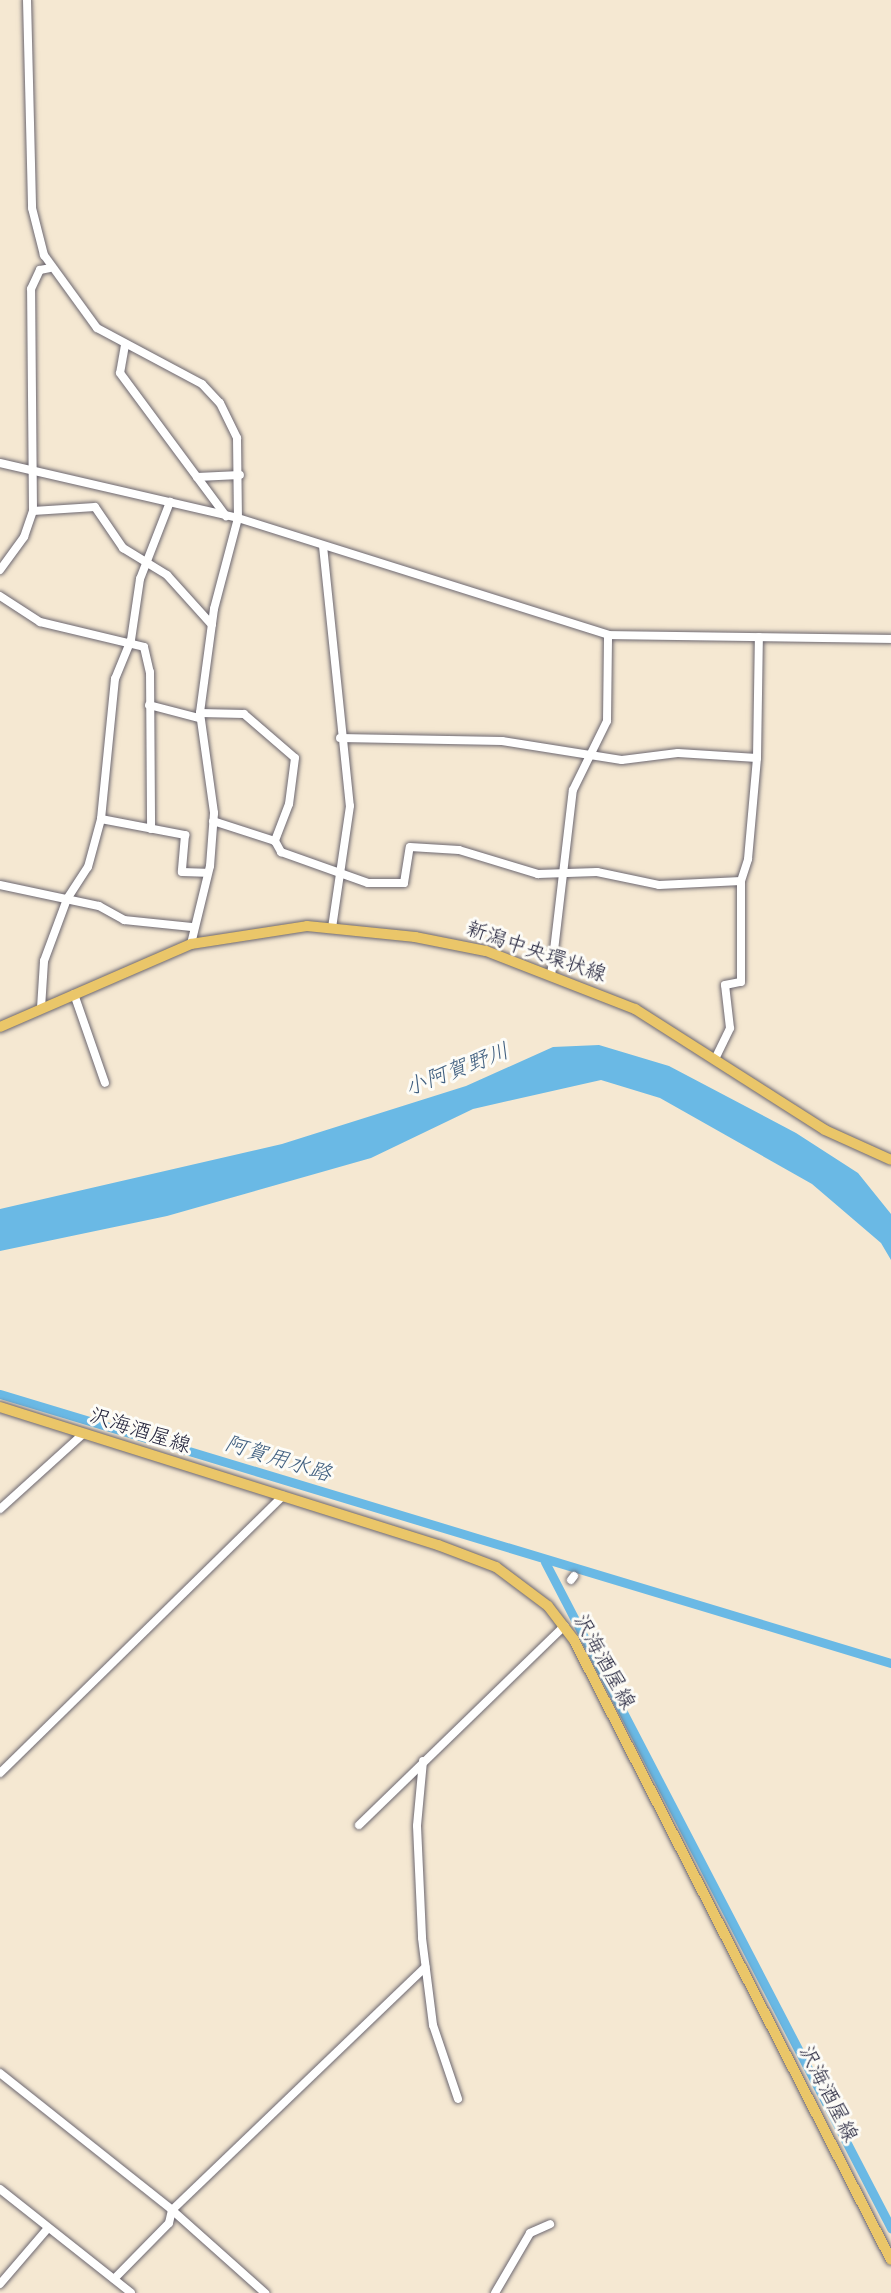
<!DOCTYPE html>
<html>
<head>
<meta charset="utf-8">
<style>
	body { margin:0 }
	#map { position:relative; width:891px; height:2293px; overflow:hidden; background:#f5e8d2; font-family:"Balsamiq Sans","Klee One",sans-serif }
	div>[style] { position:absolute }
	.water>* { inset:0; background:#6ab9e5 }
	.canal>* { height:9px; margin:-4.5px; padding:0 4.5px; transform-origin:4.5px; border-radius:4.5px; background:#6ab9e5 }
	.roads { filter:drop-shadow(0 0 2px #6c6770) drop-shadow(0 0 2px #6c6770) }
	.minor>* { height:8px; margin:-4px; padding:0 4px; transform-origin:4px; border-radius:4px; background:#fff }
	.major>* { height:10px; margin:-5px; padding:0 5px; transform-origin:5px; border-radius:5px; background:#eac669 }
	span { translate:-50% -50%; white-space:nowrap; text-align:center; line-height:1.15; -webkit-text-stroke:6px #fdfcf7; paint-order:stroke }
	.street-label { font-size:21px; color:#22223b }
	.water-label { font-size:22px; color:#3f5e7f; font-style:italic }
</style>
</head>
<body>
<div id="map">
	<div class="water">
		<div style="clip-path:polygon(599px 1045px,669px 1066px,796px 1133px,858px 1173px,891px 1214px,891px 1260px,881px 1243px,812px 1184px,660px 1098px,601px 1080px,473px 1109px,371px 1158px,167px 1216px,0 1251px,0 1209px,282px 1144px,466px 1086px,553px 1047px)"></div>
	</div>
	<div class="canal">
		<div style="left:0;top:1394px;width:931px;rotate:16.8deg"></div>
		<div style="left:545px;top:1562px;width:751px;rotate:62.55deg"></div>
	</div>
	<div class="roads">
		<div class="minor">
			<div style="left:27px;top:0;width:208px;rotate:88.6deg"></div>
			<div style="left:32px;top:208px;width:49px;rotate:75.7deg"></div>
			<div style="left:44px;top:255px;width:90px;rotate:54deg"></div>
			<div style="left:97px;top:328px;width:119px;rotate:28.1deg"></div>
			<div style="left:202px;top:384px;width:26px;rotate:47deg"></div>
			<div style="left:220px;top:403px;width:39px;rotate:64deg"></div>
			<div style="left:237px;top:438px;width:80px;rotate:89.3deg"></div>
			<div style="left:238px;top:518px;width:94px;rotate:104.8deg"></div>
			<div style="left:214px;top:609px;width:105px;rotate:97.7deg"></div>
			<div style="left:200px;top:713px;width:101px;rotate:82deg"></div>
			<div style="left:214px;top:813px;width:53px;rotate:94.3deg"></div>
			<div style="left:210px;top:866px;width:80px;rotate:103.7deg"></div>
			<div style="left:125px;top:345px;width:28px;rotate:100deg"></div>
			<div style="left:120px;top:373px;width:129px;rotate:53.5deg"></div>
			<div style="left:197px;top:477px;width:43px;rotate:-2.7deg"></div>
			<div style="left:0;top:463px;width:244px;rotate:13deg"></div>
			<div style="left:238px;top:518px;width:388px;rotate:17.5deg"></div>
			<div style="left:608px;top:635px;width:283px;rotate:0.8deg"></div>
			<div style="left:197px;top:477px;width:49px;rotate:53.4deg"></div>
			<div style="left:33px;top:511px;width:62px;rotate:-3.7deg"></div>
			<div style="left:95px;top:507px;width:50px;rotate:55.7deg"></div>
			<div style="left:123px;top:548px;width:52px;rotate:31.5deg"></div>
			<div style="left:167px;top:575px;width:67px;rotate:48deg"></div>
			<div style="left:323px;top:546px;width:261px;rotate:84.1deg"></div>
			<div style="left:350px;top:806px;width:123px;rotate:98.4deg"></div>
			<div style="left:0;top:570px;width:41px;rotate:-54deg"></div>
			<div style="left:24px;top:537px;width:28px;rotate:-71deg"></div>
			<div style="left:33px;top:511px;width:222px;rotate:-90.5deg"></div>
			<div style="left:31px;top:289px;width:21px;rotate:-65deg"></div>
			<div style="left:40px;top:270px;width:10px;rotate:-11deg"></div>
			<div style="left:0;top:596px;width:48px;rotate:33deg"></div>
			<div style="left:40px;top:622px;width:107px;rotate:13.5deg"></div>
			<div style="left:144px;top:647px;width:26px;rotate:77deg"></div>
			<div style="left:150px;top:672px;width:157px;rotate:89.6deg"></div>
			<div style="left:149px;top:705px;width:52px;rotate:14.6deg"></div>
			<div style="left:200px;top:713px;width:44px;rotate:1.3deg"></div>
			<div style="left:244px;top:714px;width:67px;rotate:40.8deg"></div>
			<div style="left:295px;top:758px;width:46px;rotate:97.4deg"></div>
			<div style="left:289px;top:804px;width:40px;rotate:111deg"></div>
			<div style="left:340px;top:738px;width:162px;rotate:1.1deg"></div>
			<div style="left:502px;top:741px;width:121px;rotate:9deg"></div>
			<div style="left:622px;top:760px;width:56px;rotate:-7.1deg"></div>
			<div style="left:678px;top:753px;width:79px;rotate:3.6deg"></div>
			<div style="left:101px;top:819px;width:141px;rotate:-84.3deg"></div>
			<div style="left:115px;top:679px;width:42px;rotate:-67.7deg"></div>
			<div style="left:131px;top:640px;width:62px;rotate:-81.6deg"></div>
			<div style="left:140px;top:579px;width:83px;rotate:-68.7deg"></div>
			<div style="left:213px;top:821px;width:65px;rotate:17.9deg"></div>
			<div style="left:275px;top:841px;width:13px;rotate:61deg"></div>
			<div style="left:281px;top:852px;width:92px;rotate:19.6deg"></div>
			<div style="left:368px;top:883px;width:36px"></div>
			<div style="left:404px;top:883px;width:36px;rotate:-81deg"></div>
			<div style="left:410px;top:847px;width:49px;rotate:3.5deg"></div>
			<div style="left:459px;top:850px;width:83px;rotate:16.9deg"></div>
			<div style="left:538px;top:874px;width:59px;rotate:-1.9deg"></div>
			<div style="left:597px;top:872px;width:63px;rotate:11.8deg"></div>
			<div style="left:659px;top:885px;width:82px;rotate:-2.8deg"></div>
			<div style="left:0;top:885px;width:101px;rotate:12deg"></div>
			<div style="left:99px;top:906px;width:29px;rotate:29deg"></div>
			<div style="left:124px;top:920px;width:68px;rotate:5.9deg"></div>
			<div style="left:551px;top:976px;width:187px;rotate:-83.3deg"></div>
			<div style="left:573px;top:790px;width:77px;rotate:-63.8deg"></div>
			<div style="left:607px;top:721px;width:86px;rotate:-89.3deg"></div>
			<div style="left:74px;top:994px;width:94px;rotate:70.8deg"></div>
			<div style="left:41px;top:1008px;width:47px;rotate:-86.3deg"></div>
			<div style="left:44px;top:961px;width:66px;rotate:-69.6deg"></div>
			<div style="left:67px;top:899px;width:38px;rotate:-57deg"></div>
			<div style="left:88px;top:867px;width:50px;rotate:-74.8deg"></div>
			<div style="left:101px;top:819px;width:86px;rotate:10.8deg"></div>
			<div style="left:185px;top:835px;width:37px;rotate:95deg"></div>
			<div style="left:182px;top:872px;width:23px;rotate:2deg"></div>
			<div style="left:716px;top:1057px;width:32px;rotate:-64deg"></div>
			<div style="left:730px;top:1028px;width:43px;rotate:-96.6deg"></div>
			<div style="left:725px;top:985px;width:16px;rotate:-11deg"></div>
			<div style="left:741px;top:982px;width:101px;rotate:-90deg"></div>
			<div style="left:741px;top:881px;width:23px;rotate:-72deg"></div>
			<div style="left:748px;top:859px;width:101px;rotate:-84.9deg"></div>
			<div style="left:757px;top:758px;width:121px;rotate:-89.1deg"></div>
			<div style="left:0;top:1509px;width:112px;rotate:-42.1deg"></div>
			<div style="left:571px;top:1580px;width:5px;rotate:-53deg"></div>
			<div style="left:423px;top:1761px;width:65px;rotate:95.3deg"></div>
			<div style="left:417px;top:1826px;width:112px;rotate:87.4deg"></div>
			<div style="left:422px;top:1938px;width:88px;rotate:82.8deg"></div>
			<div style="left:433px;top:2025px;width:78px;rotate:71.3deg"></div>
			<div style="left:0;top:1773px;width:396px;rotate:-44.4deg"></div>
			<div style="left:359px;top:1825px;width:286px;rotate:-44.1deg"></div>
			<div style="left:0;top:2073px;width:220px;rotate:38.5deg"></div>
			<div style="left:172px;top:2210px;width:125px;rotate:41.7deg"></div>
			<div style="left:0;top:2189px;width:167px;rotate:38.4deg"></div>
			<div style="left:114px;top:2279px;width:78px;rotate:-45.5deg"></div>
			<div style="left:169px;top:2223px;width:13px;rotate:-77deg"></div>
			<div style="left:172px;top:2210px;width:351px;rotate:-43.8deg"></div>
			<div style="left:0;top:2284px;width:74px;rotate:-49.4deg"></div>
			<div style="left:495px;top:2293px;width:69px;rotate:-59.7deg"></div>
			<div style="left:530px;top:2233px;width:22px;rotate:-24deg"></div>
		</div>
		<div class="major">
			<div style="left:0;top:1027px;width:208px;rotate:-23.5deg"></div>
			<div style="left:191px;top:944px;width:117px;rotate:-8.8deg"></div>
			<div style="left:307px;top:926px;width:109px;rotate:5.8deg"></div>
			<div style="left:415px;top:937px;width:72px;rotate:11.2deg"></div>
			<div style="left:486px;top:951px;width:160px;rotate:21.3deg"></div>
			<div style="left:635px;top:1009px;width:225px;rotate:32.5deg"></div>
			<div style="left:825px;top:1130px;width:72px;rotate:24.4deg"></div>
			<div style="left:0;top:1407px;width:459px;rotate:17.5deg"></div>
			<div style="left:438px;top:1545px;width:62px;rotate:20.8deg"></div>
			<div style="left:496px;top:1567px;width:65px;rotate:36.9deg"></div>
			<div style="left:548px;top:1606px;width:43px;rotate:52.6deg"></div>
			<div style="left:574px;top:1640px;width:696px;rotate:62.92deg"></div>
		</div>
	</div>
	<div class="street-label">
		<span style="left:536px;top:952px;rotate:19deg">新潟中央環状線</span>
		<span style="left:140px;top:1431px;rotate:18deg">沢海酒屋線</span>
		<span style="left:604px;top:1662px;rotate:61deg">沢海酒屋線</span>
		<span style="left:828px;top:2094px;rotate:63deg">沢海酒屋線</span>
	</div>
	<div class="water-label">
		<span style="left:457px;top:1070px;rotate:-21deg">小阿賀野川</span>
		<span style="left:278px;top:1459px;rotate:17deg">阿賀用水路</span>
	</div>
</div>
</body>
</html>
